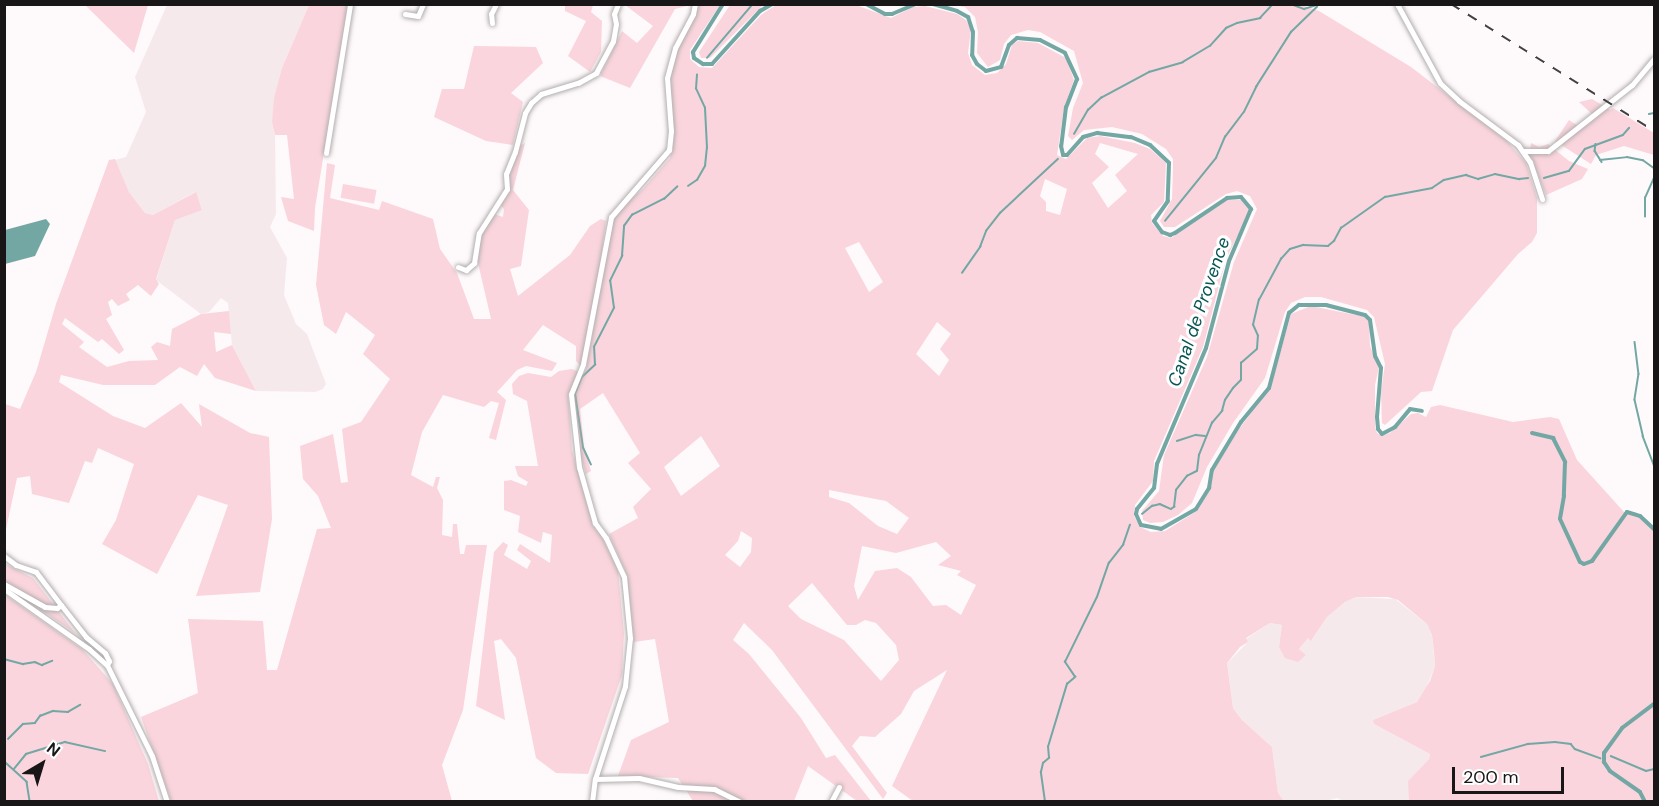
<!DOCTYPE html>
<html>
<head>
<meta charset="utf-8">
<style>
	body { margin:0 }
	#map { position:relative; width:1659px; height:806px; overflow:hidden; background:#fef9fa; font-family:"DM Sans",sans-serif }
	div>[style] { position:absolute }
	.built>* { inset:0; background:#f6e9ec }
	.green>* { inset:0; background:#fad5dd; transform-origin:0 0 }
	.water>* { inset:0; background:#73a7a4 }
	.stream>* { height:1.5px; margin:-0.75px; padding:0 0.75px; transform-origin:0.75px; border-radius:0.75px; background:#73a7a4 }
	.canal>* { height:4px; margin:-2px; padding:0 2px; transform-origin:2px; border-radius:2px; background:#73a7a4 }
	.roads { filter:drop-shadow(0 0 2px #b2aeae) drop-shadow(0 0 2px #b2aeae) }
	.minor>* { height:5px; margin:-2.5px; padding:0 2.5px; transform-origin:2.5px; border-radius:2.5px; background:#fff }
	.rail>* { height:1.5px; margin-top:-0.75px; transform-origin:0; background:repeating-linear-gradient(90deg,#413f40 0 10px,transparent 0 20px) }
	span { translate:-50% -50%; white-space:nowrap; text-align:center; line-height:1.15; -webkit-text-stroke:6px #fff; paint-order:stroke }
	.water-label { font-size:18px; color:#065553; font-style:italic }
	.frame { position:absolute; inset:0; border:6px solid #181617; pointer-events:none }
	.north { position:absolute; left:12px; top:734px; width:60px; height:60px; -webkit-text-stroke:4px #fff; paint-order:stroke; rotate:38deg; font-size:16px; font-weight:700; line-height:24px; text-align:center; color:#181617 }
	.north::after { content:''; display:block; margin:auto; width:21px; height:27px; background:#181617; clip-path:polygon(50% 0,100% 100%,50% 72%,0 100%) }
	.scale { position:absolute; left:1452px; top:767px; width:112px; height:27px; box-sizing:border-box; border:3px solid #181617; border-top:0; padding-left:8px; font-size:18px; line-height:21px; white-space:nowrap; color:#181617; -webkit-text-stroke:4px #fff; paint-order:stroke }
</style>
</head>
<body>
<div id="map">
	<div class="built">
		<div style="clip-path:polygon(167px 5px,309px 5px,282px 68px,279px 81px,272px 122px,275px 135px,276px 214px,270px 227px,287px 258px,284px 295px,296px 324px,307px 334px,326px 384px,323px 389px,315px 392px,256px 391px,232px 345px,228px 303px,221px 298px,209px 312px,201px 314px,156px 280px,175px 220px,202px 209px,195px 192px,153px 215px,145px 213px,129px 192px,115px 160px,126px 157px,146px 112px,135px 77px)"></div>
		<div style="clip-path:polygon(1356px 597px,1395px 599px,1427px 624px,1432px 635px,1435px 666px,1424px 694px,1417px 702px,1373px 720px,1374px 724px,1430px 754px,1429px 759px,1408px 781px,1411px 801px,1344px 801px,1337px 798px,1326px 801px,1284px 801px,1278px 793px,1272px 747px,1242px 720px,1233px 708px,1227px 663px,1248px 642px,1246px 639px,1270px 623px,1282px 625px,1279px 647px,1306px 655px,1299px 649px,1308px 638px,1312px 640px,1327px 617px,1345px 602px)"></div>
	</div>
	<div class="green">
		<div style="clip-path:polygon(1298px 4px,1319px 11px,1411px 67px,1506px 140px,1526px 163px,1537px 198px,1537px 233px,1532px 242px,1518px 254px,1453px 330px,1432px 391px,1421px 392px,1385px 425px,1382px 423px,1381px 392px,1385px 364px,1374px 317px,1367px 310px,1321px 297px,1305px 297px,1291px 303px,1285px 312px,1265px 378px,1233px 423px,1207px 467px,1192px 503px,1178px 515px,1163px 522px,1150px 523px,1143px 520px,1142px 511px,1159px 491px,1164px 455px,1207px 357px,1234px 262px,1257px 209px,1250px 196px,1237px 191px,1226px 194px,1175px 227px,1164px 227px,1160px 221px,1172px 199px,1173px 168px,1173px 159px,1166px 149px,1142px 134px,1112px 127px,1084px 130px,1072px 140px,1068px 136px,1073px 108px,1083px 83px,1074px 51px,1040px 32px,1028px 30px,1011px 35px,1004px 44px,1000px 60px,988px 67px,977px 53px,978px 32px,975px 17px,965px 7px,954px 5px)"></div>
		<div style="clip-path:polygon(85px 5px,148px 5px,134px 53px)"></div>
		<div style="clip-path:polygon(309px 5px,348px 5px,315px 208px,314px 231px,288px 221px,281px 197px,294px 199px,287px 135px,275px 135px,272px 122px,274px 98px,282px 68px)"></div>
		<div style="clip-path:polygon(565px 5px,593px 5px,591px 12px,602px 21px,601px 52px,590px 72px,568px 56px,586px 21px,565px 11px)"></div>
		<div style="clip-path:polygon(625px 5px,691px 5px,675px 9px,630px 88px,600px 76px,622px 31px,637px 43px,653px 26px)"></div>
		<div style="clip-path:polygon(evenodd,697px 5px,720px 5px,690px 50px,690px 59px,699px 67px,712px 68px,761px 15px,776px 5px,856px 5px,891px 18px,913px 7px,925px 6px,957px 14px,966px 20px,971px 29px,968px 53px,972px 65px,985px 75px,997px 73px,1006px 64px,1012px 45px,1018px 41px,1038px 43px,1066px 58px,1074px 80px,1064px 108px,1057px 155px,1066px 159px,1087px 138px,1100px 136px,1135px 143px,1150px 149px,1166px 163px,1164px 202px,1151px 215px,1152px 223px,1163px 236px,1171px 238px,1227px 200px,1243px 200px,1249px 208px,1249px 213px,1226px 259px,1203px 347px,1154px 461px,1153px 481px,1135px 505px,1134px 516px,1140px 527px,1151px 532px,1165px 531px,1197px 511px,1210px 490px,1213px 471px,1239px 429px,1271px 386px,1291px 314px,1311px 306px,1366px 317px,1369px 322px,1370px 346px,1379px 367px,1375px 385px,1375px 427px,1377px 433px,1382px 436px,1390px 433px,1411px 414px,1418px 413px,1426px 417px,1431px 407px,1440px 405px,1513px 422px,1550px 417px,1559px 419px,1577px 460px,1615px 502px,1624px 512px,1635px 512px,1654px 526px,1654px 801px,1409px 800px,1408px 781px,1429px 759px,1430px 754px,1374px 724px,1373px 720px,1417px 702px,1430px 681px,1435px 666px,1434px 652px,1432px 635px,1427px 624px,1398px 600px,1388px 597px,1356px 597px,1345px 602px,1327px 617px,1311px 641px,1308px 638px,1299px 649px,1306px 655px,1298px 662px,1285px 658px,1279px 647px,1282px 625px,1270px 623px,1246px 638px,1248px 642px,1240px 647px,1227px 663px,1233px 708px,1242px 720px,1272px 747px,1278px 793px,1284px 801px,913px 801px,892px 786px,947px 670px,914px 691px,901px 714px,875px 737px,860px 736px,852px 746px,887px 793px,883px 799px,772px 650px,744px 623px,733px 640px,749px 654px,801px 718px,826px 758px,835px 755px,871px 801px,857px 801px,808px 766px,794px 801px,693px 801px,678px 778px,618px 776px,631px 740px,669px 722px,655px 639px,634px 642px,627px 575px,609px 534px,638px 518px,633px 507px,651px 489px,628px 463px,640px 453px,603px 393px,580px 409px,584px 447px,591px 471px,586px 474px,576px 440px,574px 390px,586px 369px,613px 221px,622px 207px,643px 189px,670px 158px,674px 137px,669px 96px,672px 66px,681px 41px,696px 16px,697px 5px,1100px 143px,1138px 154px,1115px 175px,1127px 191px,1108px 208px,1092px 183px,1109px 167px,1095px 154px,1100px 143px,697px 5px,1045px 179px,1067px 189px,1060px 215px,1046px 211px,1046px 202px,1040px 196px,1045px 179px,697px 5px,859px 242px,883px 282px,869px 292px,845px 248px,859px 242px,697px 5px,937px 322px,951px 334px,940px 349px,949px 360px,939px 376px,916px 354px,937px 322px,697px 5px,701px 436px,720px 466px,681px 496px,664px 467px,701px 436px,697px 5px,829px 490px,886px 501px,909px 518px,897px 534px,878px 526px,849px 503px,829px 497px,829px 490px,697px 5px,741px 531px,752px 538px,751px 552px,740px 567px,725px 555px,738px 541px,741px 531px,697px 5px,936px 542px,951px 556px,938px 565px,961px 571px,957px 575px,976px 585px,961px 615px,946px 605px,933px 606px,911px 577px,897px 568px,875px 571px,858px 600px,854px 586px,862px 546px,896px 553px,936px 542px,697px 5px,812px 583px,847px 625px,856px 625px,865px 620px,876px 623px,896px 645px,899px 660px,881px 681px,844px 640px,801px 619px,788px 606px,812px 583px)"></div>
		<div style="clip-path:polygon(730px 5px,763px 5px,710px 58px,701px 58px,699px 52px)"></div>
		<div style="clip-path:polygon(474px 46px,536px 47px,543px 63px,511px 93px,523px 102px,513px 145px,486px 141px,434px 117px,442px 89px,464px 89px)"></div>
		<div style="clip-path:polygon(1592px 99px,1610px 110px,1613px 108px,1654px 133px,1654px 155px,1624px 146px,1596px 155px,1591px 164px,1555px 141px,1569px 120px,1581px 128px,1592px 114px,1579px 102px)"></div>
		<div style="clip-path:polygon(525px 143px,513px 190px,529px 210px,521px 266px,510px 269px,518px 296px,570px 255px,590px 226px,601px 219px,606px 221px,599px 276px,581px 366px,576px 361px,576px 346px,543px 325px,523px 350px,557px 363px,552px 371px,526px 366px,517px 370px,497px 392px,506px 400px,496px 440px,489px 438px,499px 403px,491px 401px,484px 407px,443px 395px,422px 432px,411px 475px,433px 487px,436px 477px,440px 477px,437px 488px,443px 500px,442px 535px,452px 537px,453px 524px,457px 524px,460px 554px,464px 554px,466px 545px,487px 545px,463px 710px,442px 765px,452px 801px,171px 801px,141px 717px,198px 693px,188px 619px,263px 621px,267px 670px,277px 670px,317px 529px,331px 528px,318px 496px,303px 479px,300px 446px,333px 434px,341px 483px,348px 482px,342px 429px,361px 422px,390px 379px,363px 354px,375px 335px,346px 312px,336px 334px,324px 325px,316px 285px,327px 163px,335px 165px,330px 198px,379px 210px,382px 201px,433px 219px,440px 249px,457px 273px,474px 319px,491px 319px,478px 263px,479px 237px,494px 214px,503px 217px,504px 209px,500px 205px,509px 187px,508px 175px,519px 146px)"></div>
		<div style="clip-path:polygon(1531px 143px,1539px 147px,1548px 144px,1569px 161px,1588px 169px,1582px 179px,1546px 195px,1530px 155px)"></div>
		<div style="clip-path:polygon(115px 159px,129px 192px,145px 213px,153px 215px,196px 192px,202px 210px,175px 220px,156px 279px,159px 284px,151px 296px,138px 285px,126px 294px,130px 300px,118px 306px,112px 299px,108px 302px,112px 315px,106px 319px,124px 350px,119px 354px,102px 339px,98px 342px,65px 318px,62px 324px,84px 342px,79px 347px,107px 367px,129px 361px,158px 360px,151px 347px,157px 342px,170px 346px,172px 329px,201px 314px,229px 311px,231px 334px,214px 332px,216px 352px,232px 345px,256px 391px,215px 378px,204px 364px,197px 376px,180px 367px,155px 385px,103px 385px,61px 375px,59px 382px,113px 416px,145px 428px,181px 403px,202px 427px,199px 404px,250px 433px,269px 437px,272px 519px,260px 592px,196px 596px,228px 505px,198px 495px,157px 574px,102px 544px,116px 520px,134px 464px,98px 448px,92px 463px,85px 461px,69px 503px,32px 494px,30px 476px,17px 478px,5px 534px,5px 404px,20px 409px,36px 372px,56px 304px,109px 160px)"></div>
		<div style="left:343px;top:184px;width:34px;height:14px;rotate:10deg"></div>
		<div style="clip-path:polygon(572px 369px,579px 372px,568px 395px,572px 450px,593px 526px,602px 537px,618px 571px,624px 633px,622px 675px,588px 774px,556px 773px,536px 758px,516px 658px,501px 639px,494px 641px,505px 720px,476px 706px,494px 552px,503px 542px,508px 545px,504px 555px,527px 569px,531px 561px,517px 550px,520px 544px,550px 563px,552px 535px,543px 532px,541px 543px,518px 532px,520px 516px,504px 510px,504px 481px,511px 480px,526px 486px,528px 482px,518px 476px,515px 466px,538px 466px,527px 401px,513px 394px,512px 384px,519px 376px,528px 373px,551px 377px,559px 371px)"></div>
		<div style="clip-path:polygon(4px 563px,33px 578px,75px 633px,5px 585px)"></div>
		<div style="clip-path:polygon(4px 594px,82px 649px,113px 684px,148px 764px,159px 801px,5px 801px)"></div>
	</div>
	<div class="water">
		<div style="clip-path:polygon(46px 219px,50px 224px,35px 256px,5px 264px,5px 230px)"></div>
	</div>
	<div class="stream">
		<div style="left:1291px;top:4px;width:14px;rotate:21deg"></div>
		<div style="left:1304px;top:9px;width:17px;rotate:-17deg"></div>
		<div style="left:707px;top:58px;width:71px;rotate:-49.6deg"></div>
		<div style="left:1649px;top:114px;width:5px;rotate:-11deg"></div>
		<div style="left:1074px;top:134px;width:28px;rotate:-60deg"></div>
		<div style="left:1088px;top:110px;width:18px;rotate:-43deg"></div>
		<div style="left:1101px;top:98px;width:55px;rotate:-28.4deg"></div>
		<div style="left:1149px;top:72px;width:35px;rotate:-16deg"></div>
		<div style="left:1183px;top:62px;width:31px;rotate:-31deg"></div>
		<div style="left:1210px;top:46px;width:24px;rotate:-48deg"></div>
		<div style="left:1226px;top:28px;width:12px;rotate:-24deg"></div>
		<div style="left:1237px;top:23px;width:24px;rotate:-12deg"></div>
		<div style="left:1260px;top:18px;width:19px;rotate:-47deg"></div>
		<div style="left:1596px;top:144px;width:7px;rotate:98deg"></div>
		<div style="left:1595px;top:151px;width:13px;rotate:58deg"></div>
		<div style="left:1600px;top:160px;width:27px;rotate:-6deg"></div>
		<div style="left:1627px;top:157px;width:16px;rotate:11deg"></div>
		<div style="left:1643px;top:160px;width:14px;rotate:36deg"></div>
		<div style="left:1544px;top:178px;width:26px;rotate:-16deg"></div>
		<div style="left:1569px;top:171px;width:27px;rotate:-54deg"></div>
		<div style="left:1585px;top:149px;width:40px;rotate:-20.2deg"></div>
		<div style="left:1623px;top:135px;width:9px;rotate:-49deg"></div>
		<div style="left:688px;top:186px;width:11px;rotate:-34deg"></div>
		<div style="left:697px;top:180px;width:16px;rotate:-60deg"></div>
		<div style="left:705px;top:166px;width:18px;rotate:-84deg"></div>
		<div style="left:707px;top:148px;width:40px;rotate:-92.9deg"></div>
		<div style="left:705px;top:108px;width:21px;rotate:-115deg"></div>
		<div style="left:696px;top:89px;width:14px;rotate:-86deg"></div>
		<div style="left:1645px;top:217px;width:19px;rotate:-90deg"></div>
		<div style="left:1645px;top:198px;width:22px;rotate:-66deg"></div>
		<div style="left:1165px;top:221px;width:81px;rotate:-51deg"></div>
		<div style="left:1216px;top:158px;width:23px;rotate:-67deg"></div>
		<div style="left:1225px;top:137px;width:31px;rotate:-53deg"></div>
		<div style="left:1244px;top:112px;width:28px;rotate:-64deg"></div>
		<div style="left:1256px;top:87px;width:65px;rotate:-57.5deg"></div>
		<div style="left:1291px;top:32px;width:36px;rotate:-44deg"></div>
		<div style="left:962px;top:273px;width:32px;rotate:-55deg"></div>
		<div style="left:980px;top:247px;width:17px;rotate:-69deg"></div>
		<div style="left:986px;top:231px;width:23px;rotate:-52deg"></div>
		<div style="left:1000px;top:213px;width:79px;rotate:-43deg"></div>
		<div style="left:1635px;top:342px;width:32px;rotate:83deg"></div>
		<div style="left:1639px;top:374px;width:26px;rotate:99deg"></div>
		<div style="left:1635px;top:400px;width:37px;rotate:77deg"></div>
		<div style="left:1643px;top:436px;width:31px;rotate:69deg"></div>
		<div style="left:1177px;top:441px;width:20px;rotate:-18deg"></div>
		<div style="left:1196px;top:435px;width:9px;rotate:6deg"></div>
		<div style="left:591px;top:465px;width:19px;rotate:-115deg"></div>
		<div style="left:583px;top:448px;width:55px;rotate:-98.4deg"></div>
		<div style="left:575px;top:394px;width:18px;rotate:-68deg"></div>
		<div style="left:582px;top:377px;width:18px;rotate:-43deg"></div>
		<div style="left:595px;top:365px;width:18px;rotate:-93deg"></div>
		<div style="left:594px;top:347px;width:44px;rotate:-62.9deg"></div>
		<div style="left:614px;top:308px;width:27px;rotate:-98deg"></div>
		<div style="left:610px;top:281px;width:28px;rotate:-64deg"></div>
		<div style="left:622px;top:256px;width:30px;rotate:-86deg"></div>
		<div style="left:624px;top:226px;width:14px;rotate:-54deg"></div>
		<div style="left:632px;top:215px;width:36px;rotate:-27deg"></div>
		<div style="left:664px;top:199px;width:18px;rotate:-43deg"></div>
		<div style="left:1142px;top:514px;width:13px;rotate:-39deg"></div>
		<div style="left:1152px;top:506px;width:8px;rotate:-14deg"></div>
		<div style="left:1160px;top:504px;width:12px;rotate:24deg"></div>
		<div style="left:1171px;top:509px;width:4px;rotate:-34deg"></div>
		<div style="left:1174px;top:507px;width:17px;rotate:-83deg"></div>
		<div style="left:1176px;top:490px;width:18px;rotate:-52deg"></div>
		<div style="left:1187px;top:476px;width:11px;rotate:-27deg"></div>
		<div style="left:1197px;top:471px;width:16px;rotate:-83deg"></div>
		<div style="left:1199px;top:455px;width:35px;rotate:-68deg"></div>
		<div style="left:1212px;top:423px;width:16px;rotate:-50deg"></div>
		<div style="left:1222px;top:411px;width:11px;rotate:-75deg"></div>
		<div style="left:1225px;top:400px;width:14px;rotate:-56deg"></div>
		<div style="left:1233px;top:388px;width:11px;rotate:-45deg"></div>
		<div style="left:1241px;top:380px;width:17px;rotate:-90deg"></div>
		<div style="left:1241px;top:363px;width:21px;rotate:-41deg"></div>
		<div style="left:1257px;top:349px;width:13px;rotate:-86deg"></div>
		<div style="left:1258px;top:336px;width:12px;rotate:-114deg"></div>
		<div style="left:1253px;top:325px;width:26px;rotate:-77deg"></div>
		<div style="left:1259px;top:300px;width:47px;rotate:-61.8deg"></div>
		<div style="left:1281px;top:259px;width:13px;rotate:-48deg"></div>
		<div style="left:1290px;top:249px;width:14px;rotate:-17deg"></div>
		<div style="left:1303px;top:245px;width:25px;rotate:2deg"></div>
		<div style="left:1328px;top:246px;width:8px;rotate:-40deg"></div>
		<div style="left:1334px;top:241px;width:15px;rotate:-62deg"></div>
		<div style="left:1341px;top:228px;width:54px;rotate:-35.2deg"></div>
		<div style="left:1385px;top:197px;width:48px;rotate:-10.8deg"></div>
		<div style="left:1432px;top:188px;width:14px;rotate:-34deg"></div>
		<div style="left:1444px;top:180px;width:23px;rotate:-13deg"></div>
		<div style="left:1466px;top:175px;width:13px;rotate:18deg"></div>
		<div style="left:1478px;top:179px;width:18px;rotate:-16deg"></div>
		<div style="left:1495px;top:174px;width:25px;rotate:12deg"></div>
		<div style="left:1519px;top:179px;width:9px;rotate:-6deg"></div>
		<div style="left:4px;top:659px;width:20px;rotate:15deg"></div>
		<div style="left:23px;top:664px;width:12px;rotate:-9deg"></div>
		<div style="left:35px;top:662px;width:8px;rotate:23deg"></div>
		<div style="left:42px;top:665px;width:11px;rotate:-22deg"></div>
		<div style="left:8px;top:739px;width:21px;rotate:-45deg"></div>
		<div style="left:23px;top:724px;width:12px;rotate:-5deg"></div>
		<div style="left:35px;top:723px;width:9px;rotate:-54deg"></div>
		<div style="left:40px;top:716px;width:14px;rotate:-21deg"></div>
		<div style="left:53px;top:711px;width:15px;rotate:4deg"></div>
		<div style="left:68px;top:712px;width:14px;rotate:-30deg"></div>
		<div style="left:1611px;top:756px;width:38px;rotate:23deg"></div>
		<div style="left:1646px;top:771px;width:8px;rotate:-14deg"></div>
		<div style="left:1481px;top:757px;width:49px;rotate:-15.5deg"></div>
		<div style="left:1528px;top:744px;width:27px;rotate:-4deg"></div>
		<div style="left:1555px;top:742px;width:16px;rotate:7deg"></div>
		<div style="left:1571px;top:744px;width:6px;rotate:51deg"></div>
		<div style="left:1575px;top:749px;width:27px;rotate:20deg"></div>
		<div style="left:4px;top:761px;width:31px;rotate:42deg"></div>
		<div style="left:27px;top:782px;width:20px;rotate:81deg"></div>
		<div style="left:14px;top:769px;width:19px;rotate:-51deg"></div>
		<div style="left:26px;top:754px;width:41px;rotate:-17.1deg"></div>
		<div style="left:65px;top:742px;width:41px;rotate:12.7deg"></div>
		<div style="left:1045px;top:802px;width:30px;rotate:-98deg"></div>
		<div style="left:1041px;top:772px;width:9px;rotate:-77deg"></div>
		<div style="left:1043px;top:763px;width:8px;rotate:-40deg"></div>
		<div style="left:1049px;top:758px;width:11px;rotate:-95deg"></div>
		<div style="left:1048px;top:747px;width:66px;rotate:-73.2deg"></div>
		<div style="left:1067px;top:684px;width:11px;rotate:-41deg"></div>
		<div style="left:1075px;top:677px;width:18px;rotate:-124deg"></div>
		<div style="left:1065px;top:662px;width:72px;rotate:-63.8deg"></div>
		<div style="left:1097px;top:597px;width:36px;rotate:-71deg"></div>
		<div style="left:1109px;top:563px;width:23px;rotate:-52deg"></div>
		<div style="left:1123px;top:545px;width:21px;rotate:-71deg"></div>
	</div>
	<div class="canal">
		<div style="left:723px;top:4px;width:57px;rotate:122deg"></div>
		<div style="left:693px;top:52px;width:6px;rotate:81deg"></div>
		<div style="left:694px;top:58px;width:11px;rotate:34deg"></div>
		<div style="left:703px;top:64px;width:9px"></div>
		<div style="left:712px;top:64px;width:72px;rotate:-47.8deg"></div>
		<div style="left:760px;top:11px;width:14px;rotate:-30deg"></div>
		<div style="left:866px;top:4px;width:21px;rotate:28deg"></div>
		<div style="left:885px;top:14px;width:7px"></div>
		<div style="left:892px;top:14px;width:25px;rotate:-23deg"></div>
		<div style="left:933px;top:4px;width:25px;rotate:16deg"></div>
		<div style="left:957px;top:11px;width:13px;rotate:29deg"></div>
		<div style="left:968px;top:17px;width:16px;rotate:72deg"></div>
		<div style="left:973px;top:32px;width:23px;rotate:92deg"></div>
		<div style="left:972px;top:55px;width:10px;rotate:61deg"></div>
		<div style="left:977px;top:64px;width:11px;rotate:38deg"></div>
		<div style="left:986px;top:71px;width:16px;rotate:-15deg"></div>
		<div style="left:1001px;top:67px;width:23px;rotate:-70deg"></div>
		<div style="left:1009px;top:45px;width:11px;rotate:-41deg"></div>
		<div style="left:1017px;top:38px;width:23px;rotate:5deg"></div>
		<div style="left:1040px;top:40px;width:28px;rotate:27deg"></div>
		<div style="left:1065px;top:53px;width:29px;rotate:65deg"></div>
		<div style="left:1077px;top:79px;width:30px;rotate:111deg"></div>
		<div style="left:1066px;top:107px;width:39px;rotate:97deg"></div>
		<div style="left:1061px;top:146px;width:9px;rotate:77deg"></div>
		<div style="left:1063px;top:155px;width:4px"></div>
		<div style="left:1067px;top:155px;width:24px;rotate:-48deg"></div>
		<div style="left:1083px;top:137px;width:15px;rotate:-16deg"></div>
		<div style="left:1097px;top:133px;width:34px;rotate:7deg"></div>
		<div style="left:1131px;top:137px;width:21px;rotate:23deg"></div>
		<div style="left:1150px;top:145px;width:26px;rotate:43deg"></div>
		<div style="left:1169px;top:163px;width:38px;rotate:92deg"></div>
		<div style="left:1168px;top:201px;width:24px;rotate:125deg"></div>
		<div style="left:1154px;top:221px;width:14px;rotate:54deg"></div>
		<div style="left:1162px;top:232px;width:9px;rotate:21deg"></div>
		<div style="left:1170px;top:235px;width:5px;rotate:-22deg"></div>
		<div style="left:1175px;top:233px;width:63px;rotate:-33.9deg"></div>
		<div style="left:1227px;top:198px;width:14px;rotate:-4deg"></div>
		<div style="left:1241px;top:197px;width:16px;rotate:50deg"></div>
		<div style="left:1251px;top:209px;width:56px;rotate:112.9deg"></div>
		<div style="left:1229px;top:261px;width:90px;rotate:104.8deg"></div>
		<div style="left:1206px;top:348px;width:126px;rotate:112.9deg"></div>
		<div style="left:1157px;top:464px;width:24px;rotate:97deg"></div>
		<div style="left:1154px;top:488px;width:27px;rotate:129deg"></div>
		<div style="left:1137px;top:509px;width:5px;rotate:101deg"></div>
		<div style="left:1136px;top:514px;width:12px;rotate:66deg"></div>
		<div style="left:1141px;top:525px;width:20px;rotate:11deg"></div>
		<div style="left:1161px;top:529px;width:40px;rotate:-29.7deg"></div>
		<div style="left:1196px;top:509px;width:25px;rotate:-58deg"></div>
		<div style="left:1209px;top:488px;width:18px;rotate:-81deg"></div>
		<div style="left:1212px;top:470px;width:56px;rotate:-58.9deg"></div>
		<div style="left:1241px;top:422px;width:44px;rotate:-50.5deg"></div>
		<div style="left:1269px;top:388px;width:78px;rotate:-75.1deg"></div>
		<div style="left:1289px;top:313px;width:13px;rotate:-39deg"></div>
		<div style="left:1299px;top:305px;width:27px"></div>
		<div style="left:1326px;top:305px;width:40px;rotate:14.4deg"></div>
		<div style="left:1365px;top:315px;width:7px;rotate:45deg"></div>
		<div style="left:1370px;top:320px;width:36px;rotate:82deg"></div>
		<div style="left:1375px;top:356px;width:13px;rotate:63deg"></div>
		<div style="left:1381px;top:368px;width:49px;rotate:94.7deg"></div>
		<div style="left:1377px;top:417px;width:12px;rotate:85deg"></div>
		<div style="left:1378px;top:429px;width:6px;rotate:51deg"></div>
		<div style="left:1382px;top:434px;width:15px;rotate:-28deg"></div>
		<div style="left:1395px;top:427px;width:23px;rotate:-50deg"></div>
		<div style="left:1410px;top:409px;width:12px;rotate:9deg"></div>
		<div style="left:1532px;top:433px;width:22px;rotate:13deg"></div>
		<div style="left:1553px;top:438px;width:27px;rotate:63deg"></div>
		<div style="left:1565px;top:462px;width:34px;rotate:92deg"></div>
		<div style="left:1564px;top:496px;width:23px;rotate:100deg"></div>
		<div style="left:1560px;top:519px;width:47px;rotate:65.1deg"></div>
		<div style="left:1580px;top:562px;width:4px;rotate:27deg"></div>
		<div style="left:1584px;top:564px;width:9px;rotate:-21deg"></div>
		<div style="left:1592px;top:561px;width:60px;rotate:-54.5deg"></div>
		<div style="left:1627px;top:512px;width:14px;rotate:17deg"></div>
		<div style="left:1640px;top:516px;width:19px;rotate:43deg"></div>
		<div style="left:1645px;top:802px;width:11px;rotate:-117deg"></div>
		<div style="left:1640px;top:792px;width:37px;rotate:-145deg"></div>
		<div style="left:1610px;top:771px;width:11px;rotate:-124deg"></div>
		<div style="left:1604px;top:762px;width:9px;rotate:-90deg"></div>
		<div style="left:1604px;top:753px;width:31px;rotate:-54deg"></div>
		<div style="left:1622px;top:728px;width:40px;rotate:-37deg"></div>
	</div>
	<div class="roads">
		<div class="minor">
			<div style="left:1397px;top:4px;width:90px;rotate:61.4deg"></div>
			<div style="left:1440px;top:83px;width:26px;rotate:43deg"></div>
			<div style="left:1459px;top:101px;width:74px;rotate:36.7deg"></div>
			<div style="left:1518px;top:145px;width:21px;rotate:55deg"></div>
			<div style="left:1530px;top:162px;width:39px;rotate:72deg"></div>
			<div style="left:405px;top:14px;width:13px;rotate:9deg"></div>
			<div style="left:418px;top:16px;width:13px;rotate:-67deg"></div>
			<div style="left:492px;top:23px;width:9px;rotate:-96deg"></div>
			<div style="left:491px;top:14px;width:11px;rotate:-63deg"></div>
			<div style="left:1523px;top:151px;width:25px"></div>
			<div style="left:1548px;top:151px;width:107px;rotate:-38.2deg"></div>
			<div style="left:1632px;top:85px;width:34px;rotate:-50deg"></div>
			<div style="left:326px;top:153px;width:151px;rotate:-80.8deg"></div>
			<div style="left:458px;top:267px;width:9px;rotate:21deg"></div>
			<div style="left:466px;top:270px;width:11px;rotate:-41deg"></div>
			<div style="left:474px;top:263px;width:30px;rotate:-81deg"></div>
			<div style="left:479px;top:233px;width:52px;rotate:-57.5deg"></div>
			<div style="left:507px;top:189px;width:15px;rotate:-94deg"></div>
			<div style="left:506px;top:174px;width:24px;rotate:-68deg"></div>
			<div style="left:515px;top:152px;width:40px;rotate:-75.6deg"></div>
			<div style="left:525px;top:113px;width:12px;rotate:-59deg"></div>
			<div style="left:531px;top:103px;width:13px;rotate:-42deg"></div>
			<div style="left:541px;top:94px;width:39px;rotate:-17deg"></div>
			<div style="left:578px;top:83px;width:21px;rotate:-29deg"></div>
			<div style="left:596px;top:73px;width:36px;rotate:-62deg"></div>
			<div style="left:613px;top:41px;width:17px;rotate:-80deg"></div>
			<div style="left:616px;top:24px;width:10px;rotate:-101deg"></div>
			<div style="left:614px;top:14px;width:11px;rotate:-68deg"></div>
			<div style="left:4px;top:556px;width:15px;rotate:37deg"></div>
			<div style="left:16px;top:565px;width:21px;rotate:19deg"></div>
			<div style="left:36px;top:572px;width:41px;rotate:52.9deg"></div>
			<div style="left:4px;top:584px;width:47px;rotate:29.3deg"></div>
			<div style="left:45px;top:607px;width:12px;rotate:5deg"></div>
			<div style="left:57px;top:608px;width:5px;rotate:-37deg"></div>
			<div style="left:61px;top:605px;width:41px;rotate:52deg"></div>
			<div style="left:86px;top:637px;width:25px;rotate:40deg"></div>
			<div style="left:105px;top:653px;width:9px;rotate:63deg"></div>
			<div style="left:109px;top:661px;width:4px;rotate:117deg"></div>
			<div style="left:4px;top:589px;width:104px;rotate:35.2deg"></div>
			<div style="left:89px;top:649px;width:24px;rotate:42deg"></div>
			<div style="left:107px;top:665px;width:102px;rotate:63.7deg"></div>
			<div style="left:152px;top:756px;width:48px;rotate:71.9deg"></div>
			<div style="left:595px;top:779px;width:44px;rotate:-1.3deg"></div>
			<div style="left:639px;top:778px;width:40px;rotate:13deg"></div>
			<div style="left:678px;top:787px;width:36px;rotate:3deg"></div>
			<div style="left:714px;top:789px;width:30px;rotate:26deg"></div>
			<div style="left:592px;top:802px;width:23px;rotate:-83deg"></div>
			<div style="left:595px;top:779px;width:98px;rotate:-72.1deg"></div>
			<div style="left:625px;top:686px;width:48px;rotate:-84.1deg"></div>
			<div style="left:630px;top:638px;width:61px;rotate:-95.6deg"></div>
			<div style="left:624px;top:577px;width:43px;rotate:-114.8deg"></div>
			<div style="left:606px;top:538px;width:19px;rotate:-126deg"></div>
			<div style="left:595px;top:523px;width:58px;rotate:-105.9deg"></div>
			<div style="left:579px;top:467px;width:73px;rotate:-96.3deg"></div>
			<div style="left:571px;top:394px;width:32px;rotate:-68deg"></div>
			<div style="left:583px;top:364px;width:150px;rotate:-79.2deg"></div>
			<div style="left:611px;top:217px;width:89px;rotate:-49.1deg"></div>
			<div style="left:669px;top:150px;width:19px;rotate:-84deg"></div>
			<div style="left:671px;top:131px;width:53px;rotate:-94.3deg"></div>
			<div style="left:667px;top:78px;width:31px;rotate:-75deg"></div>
			<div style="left:675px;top:48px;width:38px;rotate:-62deg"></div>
			<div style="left:693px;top:14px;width:10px;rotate:-79deg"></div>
			<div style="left:831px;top:802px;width:17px;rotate:-62deg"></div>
		</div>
	</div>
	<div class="rail">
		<div style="left:1451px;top:4px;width:239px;rotate:32deg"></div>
	</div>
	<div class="water-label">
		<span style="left:1199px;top:312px;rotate:-71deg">Canal de Provence</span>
	</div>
	<div class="frame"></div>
	<div class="north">N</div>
	<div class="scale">200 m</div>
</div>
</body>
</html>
